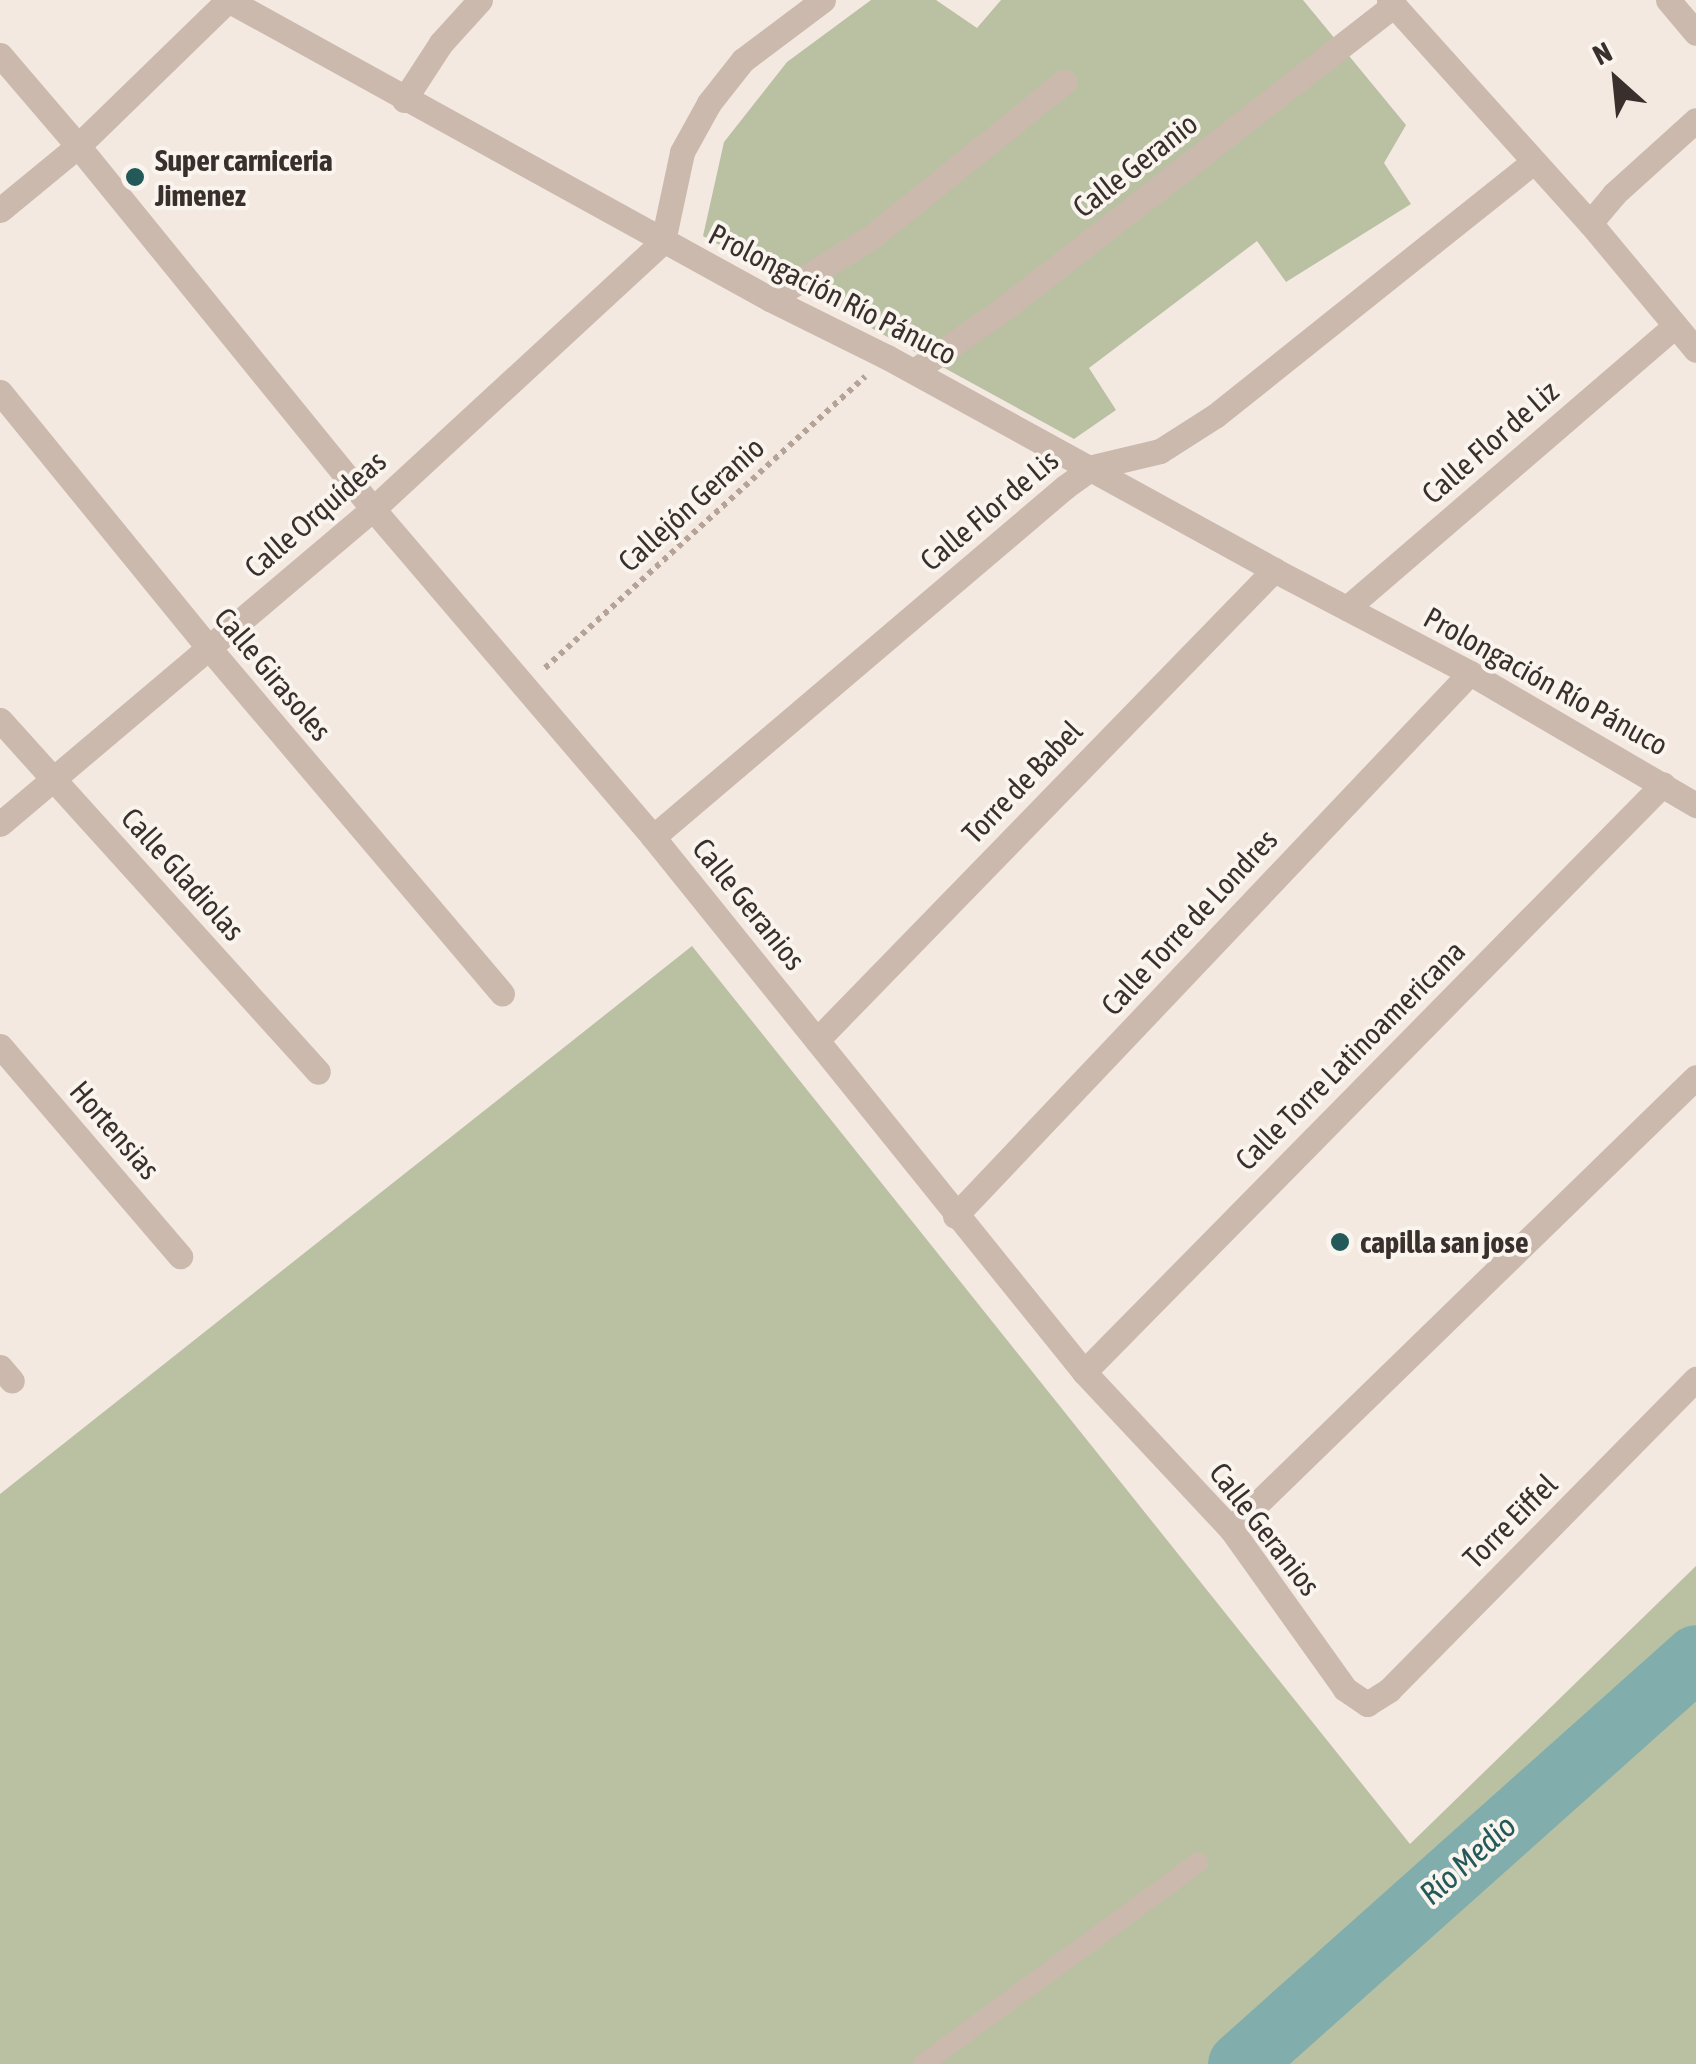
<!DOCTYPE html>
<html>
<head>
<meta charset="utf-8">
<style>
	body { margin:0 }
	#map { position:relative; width:1696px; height:2064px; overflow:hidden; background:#f3e9e1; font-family:"Asap Condensed",sans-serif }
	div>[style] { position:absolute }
	.green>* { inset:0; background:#b9c1a2 }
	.river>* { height:65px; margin:-32.5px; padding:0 32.5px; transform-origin:32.5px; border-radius:32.5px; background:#81aead }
	.path>* { height:6px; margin-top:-3px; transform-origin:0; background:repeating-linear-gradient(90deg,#b6a397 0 5px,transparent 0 10px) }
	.service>* { height:20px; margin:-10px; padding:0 10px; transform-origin:10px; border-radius:10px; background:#cbb9ad }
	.minor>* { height:25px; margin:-12.5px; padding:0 12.5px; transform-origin:12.5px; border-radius:12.5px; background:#cbb9ad }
	.tertiary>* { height:25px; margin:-12.5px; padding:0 12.5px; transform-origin:12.5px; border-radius:12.5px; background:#cbb9ad }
	.dots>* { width:28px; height:28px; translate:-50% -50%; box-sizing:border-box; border:5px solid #faf4ee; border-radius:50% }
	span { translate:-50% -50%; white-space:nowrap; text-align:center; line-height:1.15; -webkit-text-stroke:8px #faf4ee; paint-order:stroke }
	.poi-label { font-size:30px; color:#392f2c; font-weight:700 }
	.left { translate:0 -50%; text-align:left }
	.street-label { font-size:30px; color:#392f2c }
	.water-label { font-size:32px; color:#235959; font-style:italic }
	.north { position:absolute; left:1566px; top:30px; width:100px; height:100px; -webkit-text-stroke:8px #faf4ee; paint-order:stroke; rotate:333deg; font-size:28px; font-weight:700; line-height:40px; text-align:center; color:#392f2c }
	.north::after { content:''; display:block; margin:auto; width:35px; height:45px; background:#392f2c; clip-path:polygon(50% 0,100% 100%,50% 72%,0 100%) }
</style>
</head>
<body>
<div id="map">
	<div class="green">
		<div style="clip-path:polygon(871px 0,936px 0,977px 28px,1001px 0,1303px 0,1406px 125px,1384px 163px,1411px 204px,1286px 282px,1257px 241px,1089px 368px,1116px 410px,1074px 439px,703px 236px,724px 142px,787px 62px)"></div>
		<div style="clip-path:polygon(692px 946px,1410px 1844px,1696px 1566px,1696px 2064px,0 2064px,0 1494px)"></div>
	</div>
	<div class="river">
		<div style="left:1240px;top:2064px;width:611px;rotate:-41.75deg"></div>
	</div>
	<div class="path">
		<div style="left:545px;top:668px;width:433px;rotate:-42.3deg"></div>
	</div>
	<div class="service">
		<div style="left:923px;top:2064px;width:341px;rotate:-36.2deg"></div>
	</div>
	<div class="minor">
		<div style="left:228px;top:0;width:619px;rotate:28.88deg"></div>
		<div style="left:770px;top:299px;width:131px;rotate:26.4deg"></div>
		<div style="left:887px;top:357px;width:442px;rotate:28.8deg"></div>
		<div style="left:1274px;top:570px;width:221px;rotate:27.7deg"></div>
		<div style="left:1470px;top:673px;width:262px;rotate:30.3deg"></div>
		<div style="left:1389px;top:0;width:300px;rotate:48deg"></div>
		<div style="left:1590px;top:223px;width:165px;rotate:50.2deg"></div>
		<div style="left:1668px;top:0;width:43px;rotate:49.7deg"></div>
		<div style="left:404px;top:100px;width:68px;rotate:-57deg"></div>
		<div style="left:441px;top:43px;width:58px;rotate:-47.8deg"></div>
		<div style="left:78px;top:146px;width:468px;rotate:50.9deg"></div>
		<div style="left:373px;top:509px;width:431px;rotate:49.5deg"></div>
		<div style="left:653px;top:837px;width:687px;rotate:51.14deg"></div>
		<div style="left:1084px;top:1372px;width:215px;rotate:46.9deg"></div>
		<div style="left:1231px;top:1529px;width:196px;rotate:54.5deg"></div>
		<div style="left:1345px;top:1689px;width:27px;rotate:34deg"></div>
		<div style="left:1367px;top:1704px;width:26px;rotate:-32deg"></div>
		<div style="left:1389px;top:1690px;width:437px;rotate:-45.4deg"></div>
		<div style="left:0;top:210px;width:101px;rotate:-39.4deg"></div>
		<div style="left:78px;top:146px;width:209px;rotate:-44.2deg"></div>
		<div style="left:1590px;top:223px;width:38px;rotate:-50deg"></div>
		<div style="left:1614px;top:194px;width:110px;rotate:-42.1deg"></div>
		<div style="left:770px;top:299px;width:119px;rotate:-31.5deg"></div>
		<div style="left:871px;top:237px;width:248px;rotate:-38.8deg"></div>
		<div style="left:914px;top:371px;width:102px;rotate:-34.6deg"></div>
		<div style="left:998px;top:313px;width:502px;rotate:-37.87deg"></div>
		<div style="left:0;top:392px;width:330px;rotate:50.8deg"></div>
		<div style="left:209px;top:648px;width:453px;rotate:49.7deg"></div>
		<div style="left:1347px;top:608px;width:433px;rotate:-40.7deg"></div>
		<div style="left:0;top:720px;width:474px;rotate:47.9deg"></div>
		<div style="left:0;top:824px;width:488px;rotate:-40.2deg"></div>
		<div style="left:373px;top:509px;width:395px;rotate:-42.7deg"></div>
		<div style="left:663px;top:241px;width:91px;rotate:-77.9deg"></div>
		<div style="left:682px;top:152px;width:56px;rotate:-61.1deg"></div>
		<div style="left:709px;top:103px;width:55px;rotate:-51.7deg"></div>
		<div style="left:743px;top:60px;width:100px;rotate:-36.9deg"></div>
		<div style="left:653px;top:837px;width:541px;rotate:-40.35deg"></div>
		<div style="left:1065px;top:487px;width:34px;rotate:-36deg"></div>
		<div style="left:1093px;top:467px;width:69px;rotate:-13.4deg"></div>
		<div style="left:1160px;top:451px;width:65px;rotate:-32.5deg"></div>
		<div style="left:1215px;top:416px;width:406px;rotate:-38.6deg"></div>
		<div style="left:817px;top:1040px;width:656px;rotate:-45.8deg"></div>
		<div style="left:0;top:1046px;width:277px;rotate:49.4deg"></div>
		<div style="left:955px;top:1216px;width:748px;rotate:-46.52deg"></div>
		<div style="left:0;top:1367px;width:18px;rotate:49deg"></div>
		<div style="left:1084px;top:1372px;width:825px;rotate:-45.44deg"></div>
		<div style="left:1231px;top:1529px;width:648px;rotate:-44.19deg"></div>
	</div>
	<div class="tertiary">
		<div style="left:0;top:55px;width:120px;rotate:49.4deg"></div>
	</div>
	<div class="dots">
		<div style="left:135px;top:177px;background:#235959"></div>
		<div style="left:1340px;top:1242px;background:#235959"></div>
	</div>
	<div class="poi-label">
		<span class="left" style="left:155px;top:177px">Super carniceria<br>Jimenez</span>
		<span class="left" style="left:1360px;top:1242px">capilla san jose</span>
	</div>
	<div class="street-label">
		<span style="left:1135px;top:165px;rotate:-38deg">Calle Geranio</span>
		<span style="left:833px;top:294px;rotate:27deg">Prolongación Río Pánuco</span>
		<span style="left:1490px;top:442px;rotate:-41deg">Calle Flor de Liz</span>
		<span style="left:691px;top:504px;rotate:-42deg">Callejón Geranio</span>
		<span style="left:989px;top:510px;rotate:-40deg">Calle Flor de Lis</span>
		<span style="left:315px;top:514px;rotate:-41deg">Calle Orquídeas</span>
		<span style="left:273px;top:674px;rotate:50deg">Calle Girasoles</span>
		<span style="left:1546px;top:681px;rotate:29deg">Prolongación Río Pánuco</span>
		<span style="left:1022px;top:782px;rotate:-46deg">Torre de Babel</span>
		<span style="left:183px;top:874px;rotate:48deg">Calle Gladiolas</span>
		<span style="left:749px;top:904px;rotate:51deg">Calle Geranios</span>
		<span style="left:1189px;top:922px;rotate:-47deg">Calle Torre de Londres</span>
		<span style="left:1350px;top:1055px;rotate:-45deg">Calle Torre Latinoamericana</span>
		<span style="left:115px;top:1130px;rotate:49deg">Hortensias</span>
		<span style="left:1510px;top:1521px;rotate:-45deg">Torre Eiffel</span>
		<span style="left:1265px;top:1529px;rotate:52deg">Calle Geranios</span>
	</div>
	<div class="water-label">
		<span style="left:1468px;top:1860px;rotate:-42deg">Río Medio</span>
	</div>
	<div class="north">N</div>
</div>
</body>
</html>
